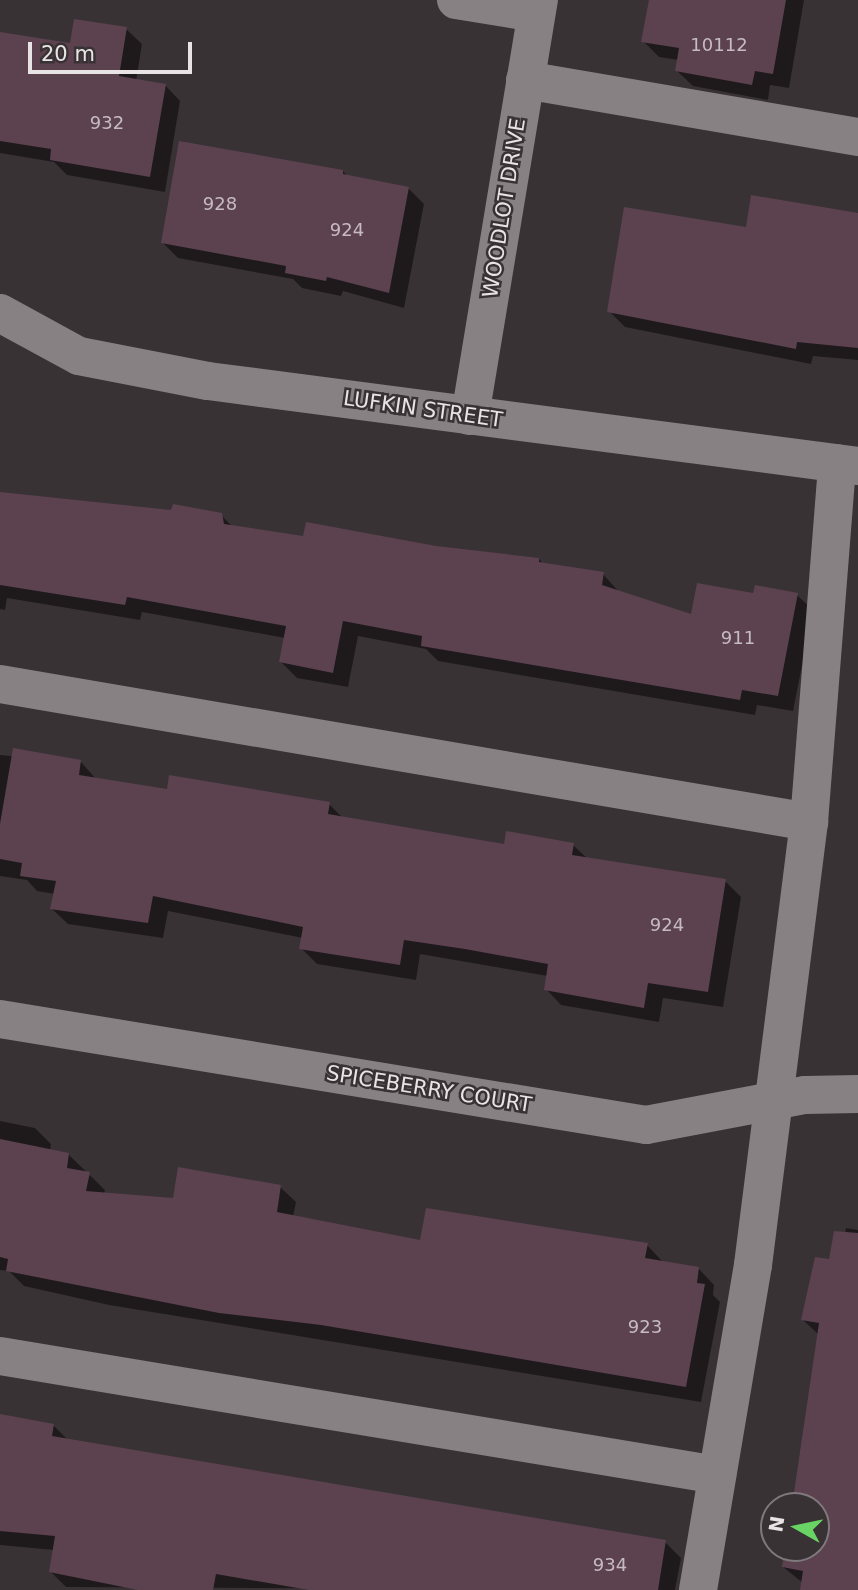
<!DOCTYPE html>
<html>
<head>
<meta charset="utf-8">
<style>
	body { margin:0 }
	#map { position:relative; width:858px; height:1590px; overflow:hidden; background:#393235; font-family:"DejaVu Sans",sans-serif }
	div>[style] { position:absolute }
	.shadow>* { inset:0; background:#0007 }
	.building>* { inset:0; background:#5c414f }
	.minor>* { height:38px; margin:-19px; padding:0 19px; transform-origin:19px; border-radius:19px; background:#888184 }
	span { translate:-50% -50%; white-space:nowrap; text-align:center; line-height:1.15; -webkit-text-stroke:5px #393235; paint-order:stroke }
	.number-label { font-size:18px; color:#c5bbc0 }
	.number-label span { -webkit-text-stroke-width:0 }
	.street-label { font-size:21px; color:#e8e4e6 }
	.north { position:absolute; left:760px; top:1492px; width:70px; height:70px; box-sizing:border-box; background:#393235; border:2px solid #7f797c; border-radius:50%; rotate:279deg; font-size:19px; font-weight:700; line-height:28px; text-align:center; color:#e8e4e6 }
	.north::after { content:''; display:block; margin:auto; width:24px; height:32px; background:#69d464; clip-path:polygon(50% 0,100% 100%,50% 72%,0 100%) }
	.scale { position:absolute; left:28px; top:42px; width:164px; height:32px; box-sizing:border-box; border:4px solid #e8e4e6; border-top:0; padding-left:9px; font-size:21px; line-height:24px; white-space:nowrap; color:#e8e4e6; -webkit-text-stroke:5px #393235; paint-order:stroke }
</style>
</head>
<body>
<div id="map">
	<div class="shadow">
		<div style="clip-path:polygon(651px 0,804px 0,789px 88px,770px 85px,768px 100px,693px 86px,677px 71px,679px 60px,659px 57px,643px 41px)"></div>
		<div style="clip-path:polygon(126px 29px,142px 44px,136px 81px,165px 85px,180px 101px,165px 192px,67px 175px,54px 162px,0 153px,0 33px,71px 45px)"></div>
		<div style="clip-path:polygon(343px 171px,348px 177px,408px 188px,424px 204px,404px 308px,343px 291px,341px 296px,302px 288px,293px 279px,178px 258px,163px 243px)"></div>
		<div style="clip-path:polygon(858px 246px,858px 360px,813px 356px,811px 364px,625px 327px,609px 311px)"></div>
		<div style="clip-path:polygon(0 494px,221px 515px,233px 527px,305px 538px,539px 559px,544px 565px,603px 574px,619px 592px,693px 616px,754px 595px,797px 595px,813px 610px,793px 711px,757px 705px,755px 715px,438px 661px,426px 649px,358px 636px,348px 687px,297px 678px,281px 662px,285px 638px,142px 612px,140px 620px,7px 598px,5px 610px,0 609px)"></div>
		<div style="clip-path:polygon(0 755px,81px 762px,96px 779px,169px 791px,329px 804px,344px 819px,505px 846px,573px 845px,588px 859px,725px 881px,741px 897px,723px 1007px,663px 998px,659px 1022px,561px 1005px,546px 989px,548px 976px,420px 954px,416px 980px,317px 964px,301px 948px,303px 938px,168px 911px,163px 938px,68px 924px,52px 909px,55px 894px,37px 891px,27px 880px,0 876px)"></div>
		<div style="clip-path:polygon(0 1121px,35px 1128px,51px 1144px,50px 1151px,68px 1154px,105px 1190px,104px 1194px,175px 1200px,280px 1187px,296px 1202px,293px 1217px,422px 1242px,647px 1245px,663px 1262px,699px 1269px,714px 1285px,713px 1295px,720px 1302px,701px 1402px,109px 1305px,24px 1286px,9px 1271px,0 1270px)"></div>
		<div style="clip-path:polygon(846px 1228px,858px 1230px,858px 1590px,802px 1590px,803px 1583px,783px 1567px,786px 1548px,816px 1548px,816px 1506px,793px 1506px,819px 1335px,802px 1319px,841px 1263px)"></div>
		<div style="clip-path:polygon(0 1415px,54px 1426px,68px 1440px,665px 1542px,681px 1558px,675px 1590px,66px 1587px,50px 1571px,54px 1550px,0 1545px)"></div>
	</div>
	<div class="building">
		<div style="clip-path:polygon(649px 0,786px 0,773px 74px,755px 71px,752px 85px,675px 71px,679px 48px,641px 42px)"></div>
		<div style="clip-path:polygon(74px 19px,127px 27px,119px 76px,166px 84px,150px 177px,50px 160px,51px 149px,0 141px,0 32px,70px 43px)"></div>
		<div style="clip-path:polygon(179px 141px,343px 170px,343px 174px,409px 187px,389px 293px,327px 277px,326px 281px,285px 273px,286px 266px,161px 243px)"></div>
		<div style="clip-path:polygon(751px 195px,858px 213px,858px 348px,797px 342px,796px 349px,607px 312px,624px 207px,746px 227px)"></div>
		<div style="clip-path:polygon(0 492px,171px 510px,173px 504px,222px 513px,224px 524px,303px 536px,306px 522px,436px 546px,539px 558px,539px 562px,604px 572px,602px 585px,691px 614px,697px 583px,753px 593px,755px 585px,798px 593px,778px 696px,742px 690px,740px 700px,421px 646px,422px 636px,343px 621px,333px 673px,279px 662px,286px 626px,127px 597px,125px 605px,0 585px)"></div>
		<div style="clip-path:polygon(13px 748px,81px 760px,79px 775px,167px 789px,169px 775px,330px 802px,328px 814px,504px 844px,506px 831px,574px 843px,572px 855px,726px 879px,708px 992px,648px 983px,644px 1008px,544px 990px,548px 964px,465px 949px,404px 940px,400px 965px,299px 949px,303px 927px,153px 896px,148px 923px,50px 909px,56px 881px,20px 876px,22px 863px,0 859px,0 824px)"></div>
		<div style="clip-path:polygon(0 1139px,69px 1153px,67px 1168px,90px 1172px,86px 1191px,173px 1198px,178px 1167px,281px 1185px,277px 1212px,420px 1240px,426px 1208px,648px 1243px,645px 1258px,699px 1267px,697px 1283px,705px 1284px,686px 1387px,321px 1325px,219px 1313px,6px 1271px,8px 1259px,0 1257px)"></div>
		<div style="clip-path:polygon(834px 1231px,858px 1233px,858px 1590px,800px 1590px,803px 1571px,782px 1567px,785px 1548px,816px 1548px,816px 1506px,792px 1506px,819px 1323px,801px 1320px,815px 1257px,829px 1259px)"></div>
		<div style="clip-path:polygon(0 1414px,54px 1424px,52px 1436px,666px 1540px,658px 1590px,309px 1590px,216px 1574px,213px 1590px,138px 1590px,49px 1572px,55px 1536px,0 1531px)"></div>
	</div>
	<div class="minor">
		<div style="left:456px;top:0;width:81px;rotate:9.2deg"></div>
		<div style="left:525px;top:80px;width:338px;rotate:9.7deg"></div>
		<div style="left:0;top:313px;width:90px;rotate:28.6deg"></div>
		<div style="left:79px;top:356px;width:131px;rotate:11deg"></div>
		<div style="left:208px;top:381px;width:656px;rotate:7.45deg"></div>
		<div style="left:470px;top:416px;width:422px;rotate:-80.6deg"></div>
		<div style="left:0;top:684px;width:821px;rotate:9.68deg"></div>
		<div style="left:0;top:1019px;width:655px;rotate:9.32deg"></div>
		<div style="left:646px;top:1125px;width:162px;rotate:-10.7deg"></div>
		<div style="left:805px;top:1095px;width:53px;rotate:-1.1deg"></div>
		<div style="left:0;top:1356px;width:727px;rotate:9.42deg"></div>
		<div style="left:698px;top:1590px;width:330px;rotate:-80.4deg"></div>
		<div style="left:753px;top:1265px;width:447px;rotate:-82.8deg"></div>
		<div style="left:809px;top:822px;width:360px;rotate:-85.5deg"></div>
	</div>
	<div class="number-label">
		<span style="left:719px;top:45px">10112</span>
		<span style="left:107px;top:123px">932</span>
		<span style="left:220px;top:204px">928</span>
		<span style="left:347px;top:230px">924</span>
		<span style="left:738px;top:638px">911</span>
		<span style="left:667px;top:925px">924</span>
		<span style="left:645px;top:1327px">923</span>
		<span style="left:610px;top:1565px">934</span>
	</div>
	<div class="street-label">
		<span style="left:504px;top:208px;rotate:-81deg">WOODLOT DRIVE</span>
		<span style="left:423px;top:409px;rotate:8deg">LUFKIN STREET</span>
		<span style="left:429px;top:1089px;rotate:9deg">SPICEBERRY COURT</span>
	</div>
	<div class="north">N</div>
	<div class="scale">20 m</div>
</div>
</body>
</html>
